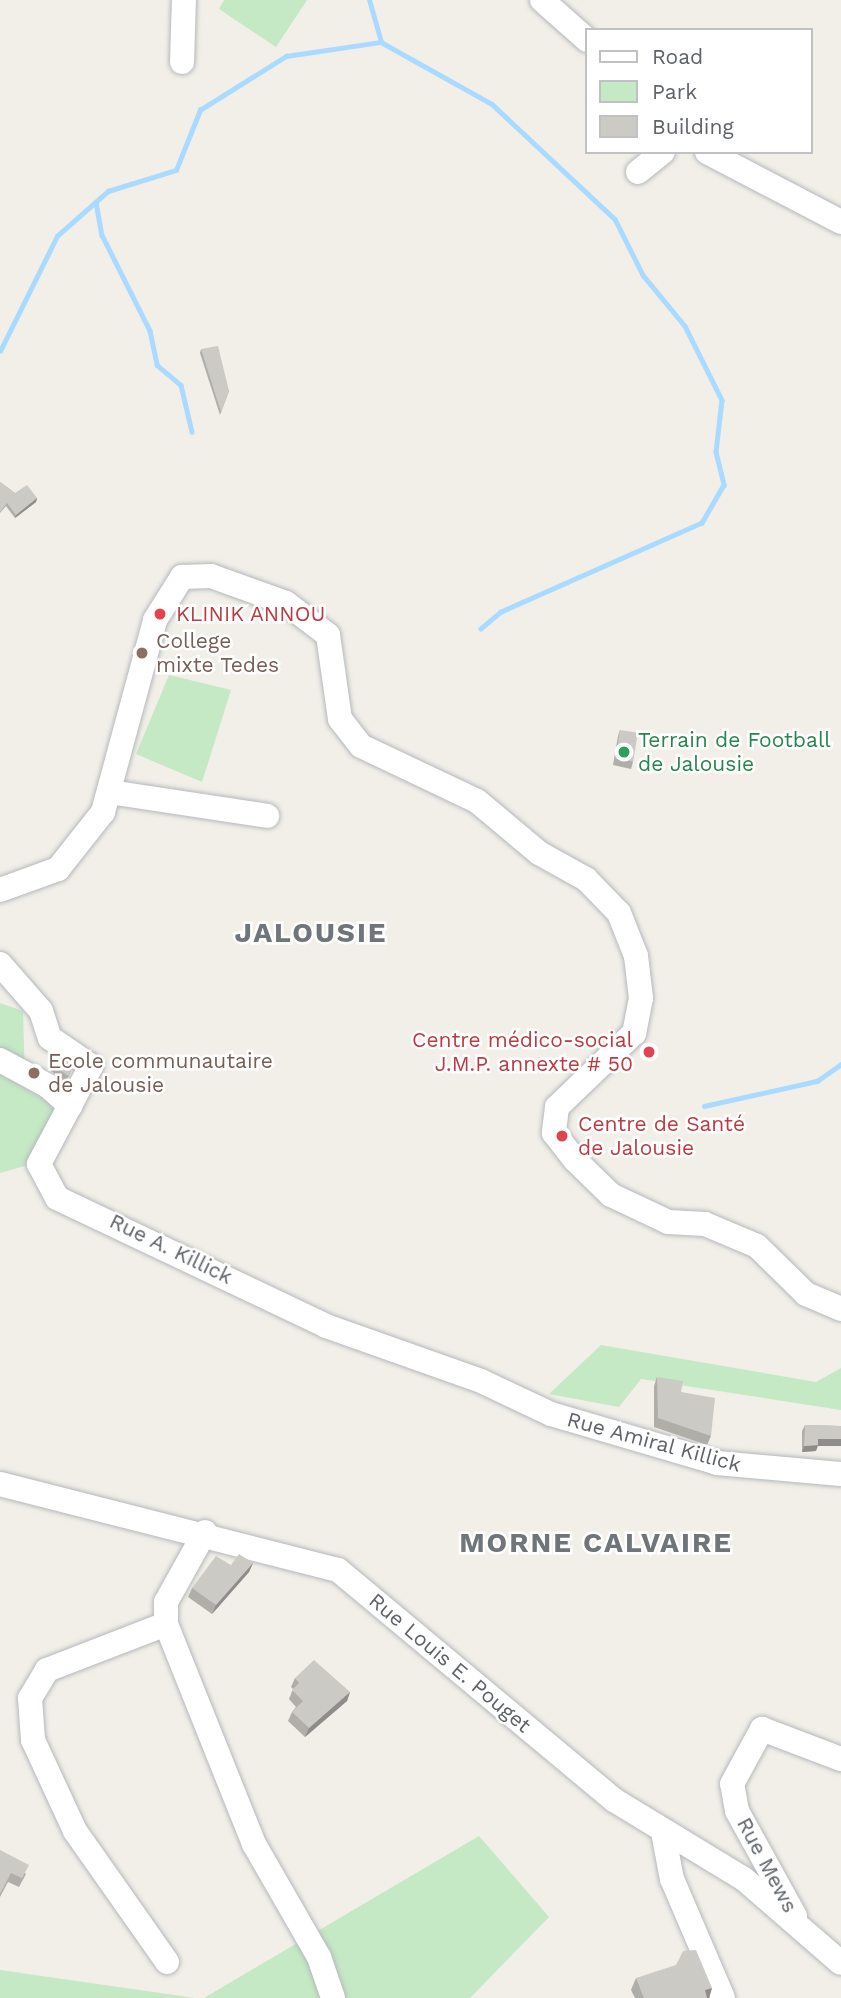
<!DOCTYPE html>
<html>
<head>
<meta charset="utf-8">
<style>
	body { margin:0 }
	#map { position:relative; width:841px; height:1998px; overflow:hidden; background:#f1efe8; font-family:"Work Sans",sans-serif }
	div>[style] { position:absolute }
	.green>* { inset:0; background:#c5e8c5 }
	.stream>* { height:4.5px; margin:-2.25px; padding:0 2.25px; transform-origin:2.25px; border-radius:2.25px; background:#aadaff }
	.roads { filter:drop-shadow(0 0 2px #b5b8bc) drop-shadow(0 0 2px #b5b8bc) }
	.minor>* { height:24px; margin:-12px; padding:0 12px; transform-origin:12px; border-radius:12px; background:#fff }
	.wall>* { inset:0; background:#afaea9 }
	.shaded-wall>* { inset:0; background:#8f8d8a; transform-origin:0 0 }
	.building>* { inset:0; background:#cccac5; transform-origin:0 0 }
	.dots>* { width:19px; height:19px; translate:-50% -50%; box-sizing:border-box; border:4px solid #fff; border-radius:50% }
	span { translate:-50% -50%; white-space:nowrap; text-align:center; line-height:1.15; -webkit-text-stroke:5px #fff; paint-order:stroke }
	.health-label { font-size:21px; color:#be3a42 }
	.left { translate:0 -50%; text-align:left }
	.right { translate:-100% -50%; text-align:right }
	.education-label { font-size:21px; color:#785e54 }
	.leisure-label { font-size:21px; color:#27864d }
	.street-label { font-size:21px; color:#5f6368 }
	.district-label { font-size:28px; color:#70757a; font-weight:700; letter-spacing:2px }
	.legend { position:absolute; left:585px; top:28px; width:228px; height:126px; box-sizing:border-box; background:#fff; border:2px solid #bfc1c3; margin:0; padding:9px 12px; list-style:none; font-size:21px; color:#5f6368 }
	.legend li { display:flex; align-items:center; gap:14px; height:35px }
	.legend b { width:35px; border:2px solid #bfc1c3 }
</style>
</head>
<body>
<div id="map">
	<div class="green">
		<div style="clip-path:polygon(224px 0,307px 0,276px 47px,219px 9px)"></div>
		<div style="clip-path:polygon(169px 675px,231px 690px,202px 782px,136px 754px)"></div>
		<div style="clip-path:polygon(0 1003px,23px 1011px,25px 1083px,0 1071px)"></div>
		<div style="clip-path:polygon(0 1074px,57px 1107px,28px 1165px,0 1173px)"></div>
		<div style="clip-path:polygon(601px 1345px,816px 1382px,841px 1368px,841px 1410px,641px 1379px,619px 1407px,549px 1394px)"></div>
		<div style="clip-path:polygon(479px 1836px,549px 1917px,470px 1998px,204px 1998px)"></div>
		<div style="clip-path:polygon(0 1970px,195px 1998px,0 1998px)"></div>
	</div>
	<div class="stream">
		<div style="left:381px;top:42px;width:127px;rotate:29.2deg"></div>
		<div style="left:492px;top:104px;width:168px;rotate:43.1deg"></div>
		<div style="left:615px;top:219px;width:63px;rotate:63.4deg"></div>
		<div style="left:643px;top:275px;width:66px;rotate:50.5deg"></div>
		<div style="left:685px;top:326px;width:83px;rotate:63.4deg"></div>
		<div style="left:722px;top:400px;width:52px;rotate:96.6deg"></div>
		<div style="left:716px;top:452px;width:34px;rotate:76deg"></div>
		<div style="left:724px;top:485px;width:44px;rotate:120.1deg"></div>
		<div style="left:702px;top:523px;width:220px;rotate:156.1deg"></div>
		<div style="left:501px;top:612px;width:26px;rotate:140deg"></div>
		<div style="left:96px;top:202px;width:34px;rotate:80deg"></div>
		<div style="left:102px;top:235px;width:107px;rotate:63.4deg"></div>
		<div style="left:150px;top:331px;width:35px;rotate:78deg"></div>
		<div style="left:157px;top:365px;width:31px;rotate:40deg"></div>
		<div style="left:181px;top:385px;width:48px;rotate:76.8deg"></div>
		<div style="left:0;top:351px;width:128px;rotate:-63.6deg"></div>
		<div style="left:57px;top:236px;width:68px;rotate:-41.4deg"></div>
		<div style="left:108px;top:191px;width:71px;rotate:-17.2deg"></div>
		<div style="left:176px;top:170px;width:65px;rotate:-68.2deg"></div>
		<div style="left:200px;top:110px;width:102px;rotate:-32.1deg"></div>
		<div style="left:286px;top:56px;width:96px;rotate:-8.4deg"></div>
		<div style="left:381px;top:42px;width:44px;rotate:-105.9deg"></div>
		<div style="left:704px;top:1106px;width:116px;rotate:-12.5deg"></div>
		<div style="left:817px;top:1081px;width:29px;rotate:-35deg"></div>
	</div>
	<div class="roads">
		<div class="minor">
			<div style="left:542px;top:0;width:60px;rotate:41.6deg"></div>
			<div style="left:182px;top:62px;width:62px;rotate:-88.2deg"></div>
			<div style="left:707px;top:152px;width:151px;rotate:27.6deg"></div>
			<div style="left:638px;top:172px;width:32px;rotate:-39deg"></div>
			<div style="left:109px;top:792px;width:160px;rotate:8.6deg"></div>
			<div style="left:0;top:890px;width:62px;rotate:-19.9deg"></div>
			<div style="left:58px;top:869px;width:73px;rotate:-51.7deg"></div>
			<div style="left:103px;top:812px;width:199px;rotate:-74.8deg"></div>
			<div style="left:155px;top:620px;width:51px;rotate:-57.9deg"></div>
			<div style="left:182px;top:577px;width:29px;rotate:-2deg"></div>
			<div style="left:211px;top:576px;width:80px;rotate:19.8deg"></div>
			<div style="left:286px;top:603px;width:53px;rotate:37.3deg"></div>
			<div style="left:328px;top:635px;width:85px;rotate:81.9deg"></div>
			<div style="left:340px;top:719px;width:34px;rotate:52deg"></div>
			<div style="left:361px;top:746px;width:128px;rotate:25.4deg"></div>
			<div style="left:477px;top:801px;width:81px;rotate:40deg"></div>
			<div style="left:539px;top:853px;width:54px;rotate:29deg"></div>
			<div style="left:586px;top:879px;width:47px;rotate:45.9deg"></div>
			<div style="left:619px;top:913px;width:46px;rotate:68.4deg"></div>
			<div style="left:636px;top:956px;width:42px;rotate:83.2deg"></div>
			<div style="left:641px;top:998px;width:36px;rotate:101deg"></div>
			<div style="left:634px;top:1033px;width:107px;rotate:136.1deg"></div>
			<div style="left:557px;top:1107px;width:26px;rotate:97deg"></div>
			<div style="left:554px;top:1133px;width:34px;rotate:52deg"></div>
			<div style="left:575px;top:1160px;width:50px;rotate:44.2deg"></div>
			<div style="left:611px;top:1195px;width:63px;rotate:25.3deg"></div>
			<div style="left:668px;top:1222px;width:37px;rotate:3deg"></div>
			<div style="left:705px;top:1224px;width:56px;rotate:22.9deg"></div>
			<div style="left:757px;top:1246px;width:69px;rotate:44.4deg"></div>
			<div style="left:806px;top:1294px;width:38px;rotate:23deg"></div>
			<div style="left:0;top:964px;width:62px;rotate:48.9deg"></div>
			<div style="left:41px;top:1011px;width:28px;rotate:72deg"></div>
			<div style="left:50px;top:1038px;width:50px;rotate:34.3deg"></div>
			<div style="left:91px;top:1066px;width:111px;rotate:118deg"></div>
			<div style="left:39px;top:1164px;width:38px;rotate:62deg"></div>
			<div style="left:57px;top:1198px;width:298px;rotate:25.4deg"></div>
			<div style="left:326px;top:1326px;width:164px;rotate:19.5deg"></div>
			<div style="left:481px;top:1381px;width:77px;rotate:25.2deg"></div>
			<div style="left:551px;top:1414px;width:173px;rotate:16.4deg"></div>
			<div style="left:717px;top:1463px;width:124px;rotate:5.1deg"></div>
			<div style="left:0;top:1060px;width:55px;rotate:28.4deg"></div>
			<div style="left:48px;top:1086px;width:30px;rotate:42deg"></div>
			<div style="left:0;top:1484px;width:349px;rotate:14.3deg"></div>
			<div style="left:338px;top:1570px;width:359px;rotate:39.8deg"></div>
			<div style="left:614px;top:1800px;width:152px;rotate:31.3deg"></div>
			<div style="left:744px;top:1879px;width:128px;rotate:40.9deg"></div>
			<div style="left:205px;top:1532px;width:80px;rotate:119.1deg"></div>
			<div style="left:166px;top:1602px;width:22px;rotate:90deg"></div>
			<div style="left:166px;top:1624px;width:237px;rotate:68.2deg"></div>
			<div style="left:254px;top:1844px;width:130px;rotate:60.1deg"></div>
			<div style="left:319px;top:1957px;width:43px;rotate:71.1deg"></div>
			<div style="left:166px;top:1624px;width:128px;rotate:158.9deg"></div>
			<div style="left:47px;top:1670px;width:33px;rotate:121deg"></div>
			<div style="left:30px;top:1698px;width:42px;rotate:85.9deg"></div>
			<div style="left:33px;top:1740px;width:100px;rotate:65.2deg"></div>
			<div style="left:75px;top:1831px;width:160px;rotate:54.9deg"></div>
			<div style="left:663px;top:1832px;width:48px;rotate:79.2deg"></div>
			<div style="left:672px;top:1879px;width:129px;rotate:66.8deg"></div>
			<div style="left:795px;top:1916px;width:120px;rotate:-118.9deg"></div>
			<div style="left:737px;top:1811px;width:27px;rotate:-100deg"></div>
			<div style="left:732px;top:1784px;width:63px;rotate:-61.4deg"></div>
			<div style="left:762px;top:1729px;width:85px;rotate:20.8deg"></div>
		</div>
	</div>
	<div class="wall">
		<div style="clip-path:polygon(201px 349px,229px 391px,220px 415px,200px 353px)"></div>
		<div style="clip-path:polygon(0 482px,15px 493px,37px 498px,36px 502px,15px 518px,6px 506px,0 513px)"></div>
		<div style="clip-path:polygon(620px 730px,633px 762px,631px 769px,613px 765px,618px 736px)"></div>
		<div style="clip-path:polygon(53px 1064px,74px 1065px,66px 1082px,51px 1071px)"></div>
		<div style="clip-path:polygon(657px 1377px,681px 1392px,711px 1436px,707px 1445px,654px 1427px,654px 1386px)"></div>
		<div style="clip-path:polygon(805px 1425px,841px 1426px,841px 1445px,818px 1445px,816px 1451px,802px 1452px,802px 1431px)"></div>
		<div style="clip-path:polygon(253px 1563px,249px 1572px,212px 1614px,188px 1597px,192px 1588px,231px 1565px)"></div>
		<div style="clip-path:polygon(295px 1678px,350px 1692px,347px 1701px,305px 1737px,288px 1721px,292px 1712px,296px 1707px,289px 1699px,293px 1689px,291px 1687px)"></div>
		<div style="clip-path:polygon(0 1850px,26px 1874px,19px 1887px,8px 1882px,0 1897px)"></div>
		<div style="clip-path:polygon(636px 1978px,712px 1988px,709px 1998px,635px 1998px,631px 1990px)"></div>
	</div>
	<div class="shaded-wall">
		<div style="clip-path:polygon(37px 498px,36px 502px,15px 518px,16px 515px)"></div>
		<div style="left:818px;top:1439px;width:23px;height:7px"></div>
		<div style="clip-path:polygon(818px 1445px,816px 1451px,802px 1452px,804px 1446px)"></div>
		<div style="clip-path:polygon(253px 1563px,249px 1572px,212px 1614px,216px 1605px)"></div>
		<div style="clip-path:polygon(350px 1692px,347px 1701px,305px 1737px,309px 1728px)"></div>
		<div style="clip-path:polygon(712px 1988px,709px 1998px,702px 1998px,705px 1990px)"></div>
	</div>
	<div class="building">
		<div style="clip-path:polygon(218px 346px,229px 391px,221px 412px,201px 349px)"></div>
		<div style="clip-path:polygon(0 482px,15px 493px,27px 485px,37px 498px,16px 515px,7px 503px,0 512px)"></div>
		<div style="left:620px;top:730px;width:18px;height:29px;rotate:9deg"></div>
		<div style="clip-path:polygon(60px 1055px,74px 1065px,68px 1076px,53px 1064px)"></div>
		<div style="clip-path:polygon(657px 1377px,683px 1381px,681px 1392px,715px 1398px,711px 1436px,658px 1418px)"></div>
		<div style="clip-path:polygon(805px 1425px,841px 1426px,841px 1439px,818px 1439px,818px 1445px,804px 1446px)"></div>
		<div style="clip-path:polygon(239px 1554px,253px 1563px,216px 1605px,192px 1588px,216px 1556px,231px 1565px)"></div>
		<div style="clip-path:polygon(314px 1660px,350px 1692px,309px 1728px,292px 1712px,303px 1701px,292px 1690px,299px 1683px,295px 1678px)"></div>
		<div style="clip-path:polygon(0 1850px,29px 1865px,22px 1878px,11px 1873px,0 1894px)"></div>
		<div style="clip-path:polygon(696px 1950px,712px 1988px,705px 1990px,707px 1998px,644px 1998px,636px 1978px,676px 1965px,683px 1951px)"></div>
	</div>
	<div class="dots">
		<div style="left:160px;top:614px;background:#e0444e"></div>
		<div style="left:142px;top:653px;background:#8d6e63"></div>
		<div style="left:624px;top:752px;background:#2e9e5b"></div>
		<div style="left:649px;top:1052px;background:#e0444e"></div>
		<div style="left:34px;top:1073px;background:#8d6e63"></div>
		<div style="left:562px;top:1136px;background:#e0444e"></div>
	</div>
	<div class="health-label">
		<span class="left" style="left:176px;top:614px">KLINIK ANNOU</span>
		<span class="right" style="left:633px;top:1052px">Centre médico-social<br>J.M.P. annexte # 50</span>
		<span class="left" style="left:578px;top:1136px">Centre de Santé<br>de Jalousie</span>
	</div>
	<div class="education-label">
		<span class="left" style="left:156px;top:653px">College<br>mixte Tedes</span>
		<span class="left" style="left:48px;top:1073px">Ecole communautaire<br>de Jalousie</span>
	</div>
	<div class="leisure-label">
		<span class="left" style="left:638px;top:752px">Terrain de Football<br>de Jalousie</span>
	</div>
	<div class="street-label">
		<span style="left:171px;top:1249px;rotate:26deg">Rue A. Killick</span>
		<span style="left:654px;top:1442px;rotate:15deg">Rue Amiral Killick</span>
		<span style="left:450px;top:1663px;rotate:40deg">Rue Louis E. Pouget</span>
		<span style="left:767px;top:1865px;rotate:62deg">Rue Mews</span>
	</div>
	<div class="district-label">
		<span style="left:311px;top:933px">JALOUSIE</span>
		<span style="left:596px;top:1543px">MORNE CALVAIRE</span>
	</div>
	<ul class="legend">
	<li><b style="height:9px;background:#fff"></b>Road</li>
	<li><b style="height:19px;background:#c5e8c5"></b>Park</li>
	<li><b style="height:19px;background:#cccac5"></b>Building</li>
	</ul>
</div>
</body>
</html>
